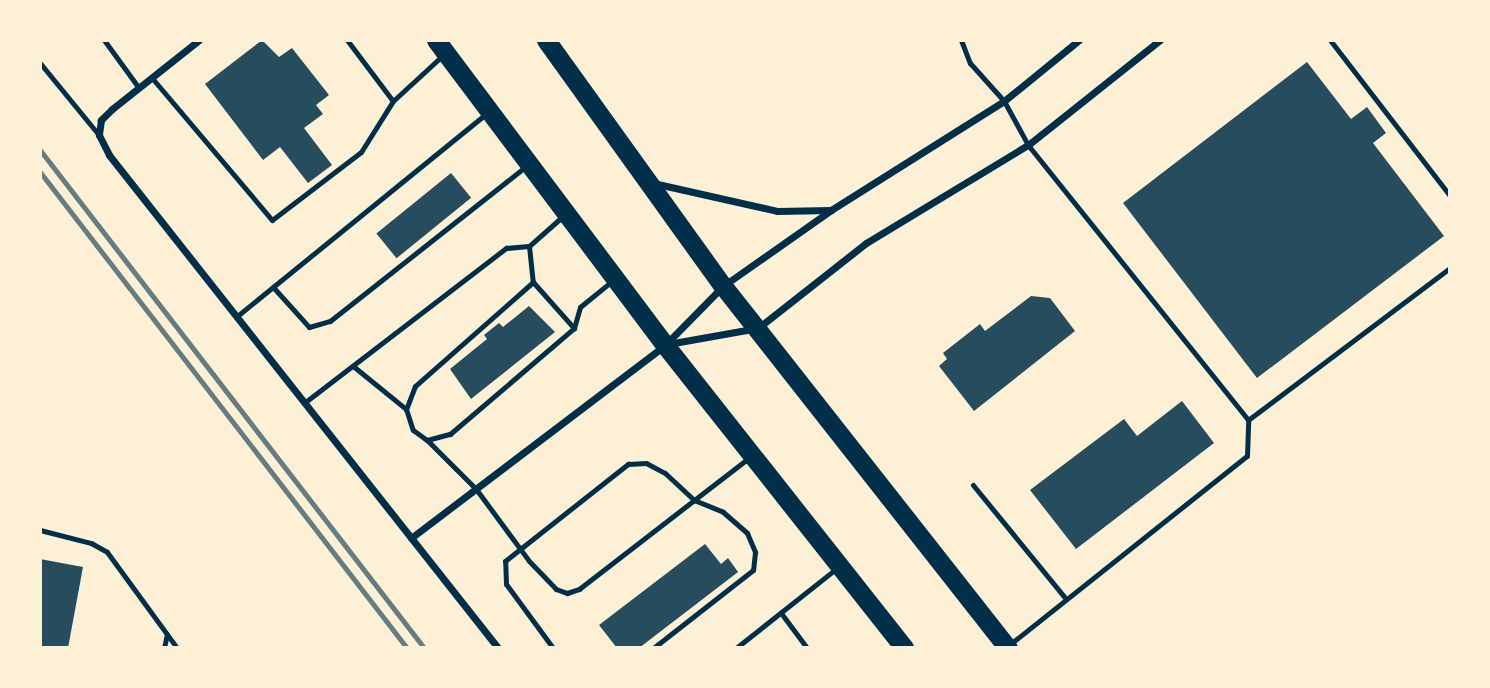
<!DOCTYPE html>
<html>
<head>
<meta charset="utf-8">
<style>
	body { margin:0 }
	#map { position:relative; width:1490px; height:688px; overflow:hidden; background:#fdf0d5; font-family:"Nunito Sans",sans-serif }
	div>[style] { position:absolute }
	.building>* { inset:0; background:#264d5e; transform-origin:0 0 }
	.service>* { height:5px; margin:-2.5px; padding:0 2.5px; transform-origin:2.5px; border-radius:2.5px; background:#003049 }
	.minor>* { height:7px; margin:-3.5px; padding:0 3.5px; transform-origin:3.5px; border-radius:3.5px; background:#003049 }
	.trunk>* { height:19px; margin:-9.5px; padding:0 9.5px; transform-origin:9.5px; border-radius:9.5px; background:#003049 }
	.rail>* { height:5px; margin:-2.5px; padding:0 2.5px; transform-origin:2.5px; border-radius:2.5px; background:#657d81 }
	span { translate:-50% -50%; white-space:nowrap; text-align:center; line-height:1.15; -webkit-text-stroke:7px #fdf0d5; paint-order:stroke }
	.frame { position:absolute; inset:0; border:42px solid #fdf0d5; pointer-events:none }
</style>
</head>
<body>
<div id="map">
	<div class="building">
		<div style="clip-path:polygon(262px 40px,279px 57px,292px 48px,329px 95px,316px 105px,323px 114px,304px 128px,332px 165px,308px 183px,280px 147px,263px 160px,205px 84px)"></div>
		<div style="clip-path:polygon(1307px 62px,1351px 119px,1367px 107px,1386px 133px,1373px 143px,1444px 236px,1257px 378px,1123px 203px)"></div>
		<div style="left:451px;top:173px;width:32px;height:96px;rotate:51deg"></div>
		<div style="clip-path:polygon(1031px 296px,1050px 298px,1075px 331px,974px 411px,939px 366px,947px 359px,943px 353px,980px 324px,985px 331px)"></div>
		<div style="clip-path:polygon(529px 306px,555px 332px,471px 399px,450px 369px,487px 339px,484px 335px,499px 323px,503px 327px)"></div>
		<div style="clip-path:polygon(1182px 401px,1214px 443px,1076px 549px,1030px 490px,1124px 419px,1137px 436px)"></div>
		<div style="clip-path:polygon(705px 544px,721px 564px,728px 558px,738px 572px,639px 648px,617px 648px,599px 625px)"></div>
		<div style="clip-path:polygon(40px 559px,83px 567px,68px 648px,40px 648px)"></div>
	</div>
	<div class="service">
		<div style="left:104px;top:40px;width:59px;rotate:53.9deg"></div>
		<div style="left:347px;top:40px;width:76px;rotate:53deg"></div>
		<div style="left:961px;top:40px;width:25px;rotate:69deg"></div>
		<div style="left:970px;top:63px;width:51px;rotate:48.2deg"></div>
		<div style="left:1004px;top:101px;width:50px;rotate:61.4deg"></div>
		<div style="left:1028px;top:145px;width:352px;rotate:51.3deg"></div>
		<div style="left:1330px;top:40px;width:197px;rotate:52.4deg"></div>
		<div style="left:40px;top:63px;width:93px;rotate:50.7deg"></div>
		<div style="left:152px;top:78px;width:186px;rotate:49.8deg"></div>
		<div style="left:272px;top:220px;width:112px;rotate:-37.4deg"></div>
		<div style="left:361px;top:152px;width:60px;rotate:-57.9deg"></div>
		<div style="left:393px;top:101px;width:68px;rotate:-42.6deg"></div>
		<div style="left:563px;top:216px;width:45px;rotate:138.6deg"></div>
		<div style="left:529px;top:246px;width:36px;rotate:84deg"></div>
		<div style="left:533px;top:282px;width:157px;rotate:138.6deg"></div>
		<div style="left:415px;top:386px;width:25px;rotate:111deg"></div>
		<div style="left:406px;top:409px;width:22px;rotate:72deg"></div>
		<div style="left:413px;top:430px;width:17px;rotate:36deg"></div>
		<div style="left:427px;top:440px;width:24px;rotate:-15deg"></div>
		<div style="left:450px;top:434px;width:163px;rotate:-40.5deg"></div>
		<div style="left:574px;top:328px;width:22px;rotate:-74deg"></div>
		<div style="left:580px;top:307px;width:41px;rotate:-39.1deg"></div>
		<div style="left:533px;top:282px;width:62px;rotate:48.3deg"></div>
		<div style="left:273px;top:287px;width:54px;rotate:48deg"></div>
		<div style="left:309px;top:327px;width:22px;rotate:-16deg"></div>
		<div style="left:330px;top:321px;width:248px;rotate:-38.3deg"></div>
		<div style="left:236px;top:317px;width:323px;rotate:-39.1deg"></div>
		<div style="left:353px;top:366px;width:68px;rotate:39.1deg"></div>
		<div style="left:304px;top:403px;width:255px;rotate:-37.5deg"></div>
		<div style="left:506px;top:248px;width:23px;rotate:-5deg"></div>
		<div style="left:427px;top:440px;width:69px;rotate:45deg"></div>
		<div style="left:476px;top:489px;width:89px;rotate:53.6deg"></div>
		<div style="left:529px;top:561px;width:39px;rotate:46deg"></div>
		<div style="left:556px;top:589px;width:12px;rotate:20deg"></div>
		<div style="left:567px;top:593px;width:13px;rotate:-18deg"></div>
		<div style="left:579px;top:589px;width:216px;rotate:-37.7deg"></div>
		<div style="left:973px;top:485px;width:147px;rotate:50.8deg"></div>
		<div style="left:40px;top:530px;width:53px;rotate:14.3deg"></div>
		<div style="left:91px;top:543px;width:18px;rotate:29deg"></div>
		<div style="left:107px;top:552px;width:119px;rotate:53.9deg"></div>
		<div style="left:781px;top:613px;width:44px;rotate:53.4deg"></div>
		<div style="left:1009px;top:645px;width:304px;rotate:-38.5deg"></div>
		<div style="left:1247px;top:456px;width:36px;rotate:-88deg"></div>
		<div style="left:1248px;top:420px;width:253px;rotate:-37deg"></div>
		<div style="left:164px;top:648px;width:14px;rotate:-78deg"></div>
		<div style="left:553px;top:648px;width:79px;rotate:-126.3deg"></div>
		<div style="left:506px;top:584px;width:23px;rotate:-92deg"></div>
		<div style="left:505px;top:561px;width:157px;rotate:-38.3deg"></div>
		<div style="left:628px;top:464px;width:18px;rotate:-3deg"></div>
		<div style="left:646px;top:463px;width:21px;rotate:28deg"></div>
		<div style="left:665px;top:473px;width:40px;rotate:43deg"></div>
		<div style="left:694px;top:500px;width:31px;rotate:22deg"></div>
		<div style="left:723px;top:512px;width:32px;rotate:41deg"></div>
		<div style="left:747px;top:533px;width:21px;rotate:67deg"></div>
		<div style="left:755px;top:552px;width:18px;rotate:96deg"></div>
		<div style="left:753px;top:570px;width:127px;rotate:142deg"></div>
		<div style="left:736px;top:648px;width:129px;rotate:-38.4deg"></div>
	</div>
	<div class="minor">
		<div style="left:199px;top:40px;width:111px;rotate:141.6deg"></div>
		<div style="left:112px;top:109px;width:16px;rotate:135deg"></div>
		<div style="left:101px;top:120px;width:15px;rotate:98deg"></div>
		<div style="left:99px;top:135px;width:22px;rotate:63deg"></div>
		<div style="left:109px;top:155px;width:628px;rotate:51.72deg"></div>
		<div style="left:653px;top:183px;width:127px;rotate:12.7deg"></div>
		<div style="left:777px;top:211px;width:54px;rotate:-1.1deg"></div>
		<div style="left:831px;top:210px;width:204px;rotate:-32.2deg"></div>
		<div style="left:1004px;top:101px;width:97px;rotate:-39.1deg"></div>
		<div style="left:668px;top:344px;width:91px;rotate:-10.1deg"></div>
		<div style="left:758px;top:328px;width:137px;rotate:-38.2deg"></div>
		<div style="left:866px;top:243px;width:189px;rotate:-31.2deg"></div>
		<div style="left:1028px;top:145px;width:169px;rotate:-38.5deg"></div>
		<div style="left:411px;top:538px;width:319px;rotate:-37.2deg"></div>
		<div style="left:665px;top:345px;width:83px;rotate:-45.5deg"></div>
		<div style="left:723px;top:286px;width:132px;rotate:-35.1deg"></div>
	</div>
	<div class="trunk">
		<div style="left:436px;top:40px;width:381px;rotate:53.1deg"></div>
		<div style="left:665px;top:345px;width:386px;rotate:51.7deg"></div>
		<div style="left:546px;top:40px;width:303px;rotate:54.3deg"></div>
		<div style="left:723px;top:286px;width:461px;rotate:51.8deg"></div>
	</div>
	<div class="rail">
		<div style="left:40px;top:150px;width:629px;rotate:52.36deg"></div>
		<div style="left:40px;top:172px;width:601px;rotate:52.37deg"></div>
	</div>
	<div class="frame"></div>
</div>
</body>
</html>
